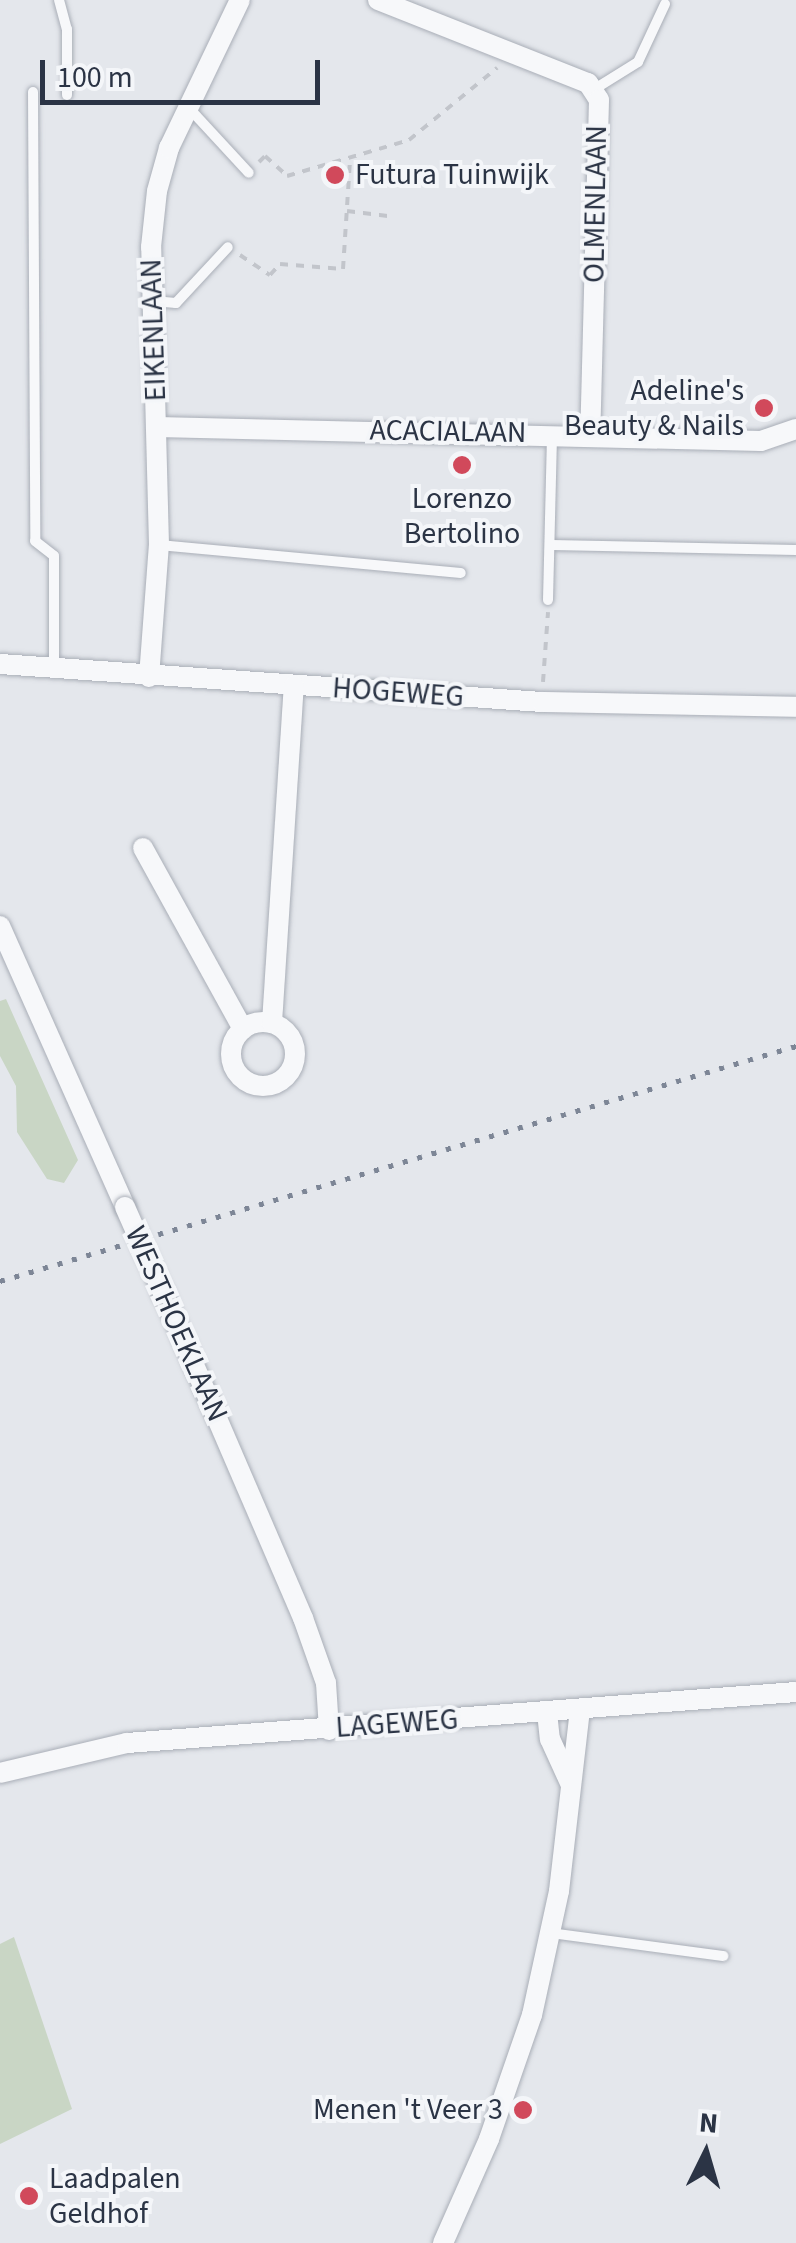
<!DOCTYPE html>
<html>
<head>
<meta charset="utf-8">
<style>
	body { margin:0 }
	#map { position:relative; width:796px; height:2243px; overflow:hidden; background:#e4e7ec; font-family:"Source Sans 3",sans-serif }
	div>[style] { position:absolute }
	.green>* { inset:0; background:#c9d6c5 }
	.path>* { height:4px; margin-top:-2px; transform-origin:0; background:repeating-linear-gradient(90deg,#c2c5cb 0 8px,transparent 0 16px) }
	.roads { filter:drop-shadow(0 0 2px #a9aeb7) drop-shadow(0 0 2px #a9aeb7) }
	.lane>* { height:10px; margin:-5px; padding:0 5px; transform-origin:5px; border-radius:5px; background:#f7f8fa }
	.street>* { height:20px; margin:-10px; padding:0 10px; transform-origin:10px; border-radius:10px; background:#f7f8fa }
	.street>.ring { margin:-10px; padding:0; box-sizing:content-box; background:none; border:20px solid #f7f8fa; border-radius:50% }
	.rail>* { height:5px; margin-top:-2.5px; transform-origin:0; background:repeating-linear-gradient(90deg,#7d8696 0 5px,transparent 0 15px) }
	.bridges { filter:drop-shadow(0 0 2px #a9aeb7) drop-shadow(0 0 2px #a9aeb7) }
	.street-bridge>* { height:20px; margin:-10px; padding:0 10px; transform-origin:10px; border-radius:10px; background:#f7f8fa }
	.dots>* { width:28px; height:28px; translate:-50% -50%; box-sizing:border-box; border:5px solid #f4f6f9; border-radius:50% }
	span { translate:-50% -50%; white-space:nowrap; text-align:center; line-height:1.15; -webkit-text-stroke:8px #f4f6f9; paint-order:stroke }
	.poi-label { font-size:30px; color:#2b3445 }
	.left { translate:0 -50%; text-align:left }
	.right { translate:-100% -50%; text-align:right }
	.street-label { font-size:30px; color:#2b3445 }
	.north { position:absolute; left:656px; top:2103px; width:100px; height:100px; -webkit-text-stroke:8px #f4f6f9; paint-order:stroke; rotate:5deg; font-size:28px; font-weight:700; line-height:40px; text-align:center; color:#2b3445 }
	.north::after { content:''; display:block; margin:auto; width:35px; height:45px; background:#2b3445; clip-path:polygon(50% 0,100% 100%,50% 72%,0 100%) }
	.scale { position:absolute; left:40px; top:60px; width:280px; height:45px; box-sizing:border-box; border:5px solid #2b3445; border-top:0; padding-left:12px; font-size:30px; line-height:35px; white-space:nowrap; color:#2b3445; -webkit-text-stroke:8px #f4f6f9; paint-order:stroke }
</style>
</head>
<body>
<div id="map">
	<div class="green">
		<div style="clip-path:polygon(6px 999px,78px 1160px,64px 1183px,47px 1179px,17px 1132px,16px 1086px,0 1056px,0 1001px)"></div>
		<div style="clip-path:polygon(14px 1937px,72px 2109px,0 2144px,0 1944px)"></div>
	</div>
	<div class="path">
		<div style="left:259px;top:162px;width:8px;rotate:-45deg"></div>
		<div style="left:265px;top:156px;width:30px;rotate:42deg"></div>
		<div style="left:287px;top:176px;width:127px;rotate:-16.4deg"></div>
		<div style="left:409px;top:140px;width:114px;rotate:-39.3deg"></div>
		<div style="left:347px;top:211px;width:41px;rotate:7deg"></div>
		<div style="left:240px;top:255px;width:36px;rotate:34deg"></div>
		<div style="left:270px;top:275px;width:15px;rotate:-48deg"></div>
		<div style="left:280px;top:264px;width:63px;rotate:4.5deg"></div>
		<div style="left:343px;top:269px;width:109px;rotate:-86.3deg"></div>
		<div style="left:543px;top:682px;width:70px;rotate:-85.9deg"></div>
	</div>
	<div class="roads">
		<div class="lane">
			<div style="left:59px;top:0;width:30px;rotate:75deg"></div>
			<div style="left:67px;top:29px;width:66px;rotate:90deg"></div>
			<div style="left:593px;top:90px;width:53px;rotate:-31.9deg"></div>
			<div style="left:638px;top:62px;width:64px;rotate:-65deg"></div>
			<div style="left:33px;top:92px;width:449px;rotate:89.7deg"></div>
			<div style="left:35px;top:541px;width:24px;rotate:38deg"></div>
			<div style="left:54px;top:556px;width:112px;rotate:90deg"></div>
			<div style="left:189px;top:108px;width:88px;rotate:47.3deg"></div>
			<div style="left:153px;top:301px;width:23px;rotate:5deg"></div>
			<div style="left:176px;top:303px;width:76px;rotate:-47.1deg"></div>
			<div style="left:159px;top:545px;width:303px;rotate:5.3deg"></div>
			<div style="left:552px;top:545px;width:244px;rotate:1.2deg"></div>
			<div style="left:548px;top:600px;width:165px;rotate:-88.6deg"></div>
			<div style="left:551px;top:1933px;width:174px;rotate:7.6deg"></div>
		</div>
		<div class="street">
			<div style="left:378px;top:0;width:226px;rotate:21.6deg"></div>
			<div style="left:588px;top:83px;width:20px;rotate:57deg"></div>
			<div style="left:599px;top:100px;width:334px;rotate:91.5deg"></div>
			<div style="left:157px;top:427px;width:604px;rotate:1.33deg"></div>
			<div style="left:761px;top:441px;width:37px;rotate:-19deg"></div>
			<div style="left:0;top:664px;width:543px;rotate:4.01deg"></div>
			<div style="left:542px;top:702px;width:254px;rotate:1.1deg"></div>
			<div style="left:149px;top:677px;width:132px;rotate:-85.7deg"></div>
			<div style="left:159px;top:545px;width:298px;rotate:-91.5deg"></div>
			<div style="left:151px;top:247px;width:56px;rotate:-83.9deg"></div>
			<div style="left:157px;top:191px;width:45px;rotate:-74.4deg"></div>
			<div style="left:169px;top:148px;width:164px;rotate:-64.4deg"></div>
			<div style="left:143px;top:848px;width:207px;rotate:61.1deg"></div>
			<div style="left:0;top:926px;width:308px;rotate:66deg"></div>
			<div class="ring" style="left:231px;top:1022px;width:44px;height:44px"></div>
			<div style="left:272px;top:1023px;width:338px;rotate:-86.3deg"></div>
			<div style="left:163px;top:1293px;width:354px;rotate:66.7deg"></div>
			<div style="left:303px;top:1618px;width:69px;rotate:70.5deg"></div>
			<div style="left:326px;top:1683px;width:47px;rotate:86.3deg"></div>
			<div style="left:547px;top:1712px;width:27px;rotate:84deg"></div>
			<div style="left:550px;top:1739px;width:48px;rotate:65.6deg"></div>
			<div style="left:0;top:1773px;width:130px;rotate:-13.3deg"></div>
			<div style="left:127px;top:1743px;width:671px;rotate:-4.36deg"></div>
			<div style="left:443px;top:2243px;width:114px;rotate:-66.1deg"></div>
			<div style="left:489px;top:2139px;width:131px;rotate:-70.9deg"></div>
			<div style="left:532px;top:2015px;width:127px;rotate:-77.7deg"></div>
			<div style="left:559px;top:1891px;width:182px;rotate:-83.4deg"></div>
		</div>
	</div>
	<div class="rail">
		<div style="left:0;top:1281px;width:830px;rotate:-16.45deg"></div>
	</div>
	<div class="bridges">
		<div class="street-bridge">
			<div style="left:125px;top:1207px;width:94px;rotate:66.2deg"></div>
		</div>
	</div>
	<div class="dots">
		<div style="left:335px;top:175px;background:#d1495b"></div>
		<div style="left:764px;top:408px;background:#d1495b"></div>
		<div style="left:462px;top:465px;background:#d1495b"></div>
		<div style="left:523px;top:2110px;background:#d1495b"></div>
		<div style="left:29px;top:2196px;background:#d1495b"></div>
	</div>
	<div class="poi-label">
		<span class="left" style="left:355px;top:175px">Futura Tuinwijk</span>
		<span class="right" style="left:744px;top:408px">Adeline's<br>Beauty &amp; Nails</span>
		<span style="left:462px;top:516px">Lorenzo<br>Bertolino</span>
		<span class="right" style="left:503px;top:2110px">Menen 't Veer 3</span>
		<span class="left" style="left:49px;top:2196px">Laadpalen<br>Geldhof</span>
	</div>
	<div class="street-label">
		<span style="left:596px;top:204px;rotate:-89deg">OLMENLAAN</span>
		<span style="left:154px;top:330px;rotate:-92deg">EIKENLAAN</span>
		<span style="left:448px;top:432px;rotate:1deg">ACACIALAAN</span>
		<span style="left:398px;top:693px;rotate:4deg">HOGEWEG</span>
		<span style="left:176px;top:1324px;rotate:66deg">WESTHOEKLAAN</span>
		<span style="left:397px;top:1724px;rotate:-4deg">LAGEWEG</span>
	</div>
	<div class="north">N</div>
	<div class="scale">100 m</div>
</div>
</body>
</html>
